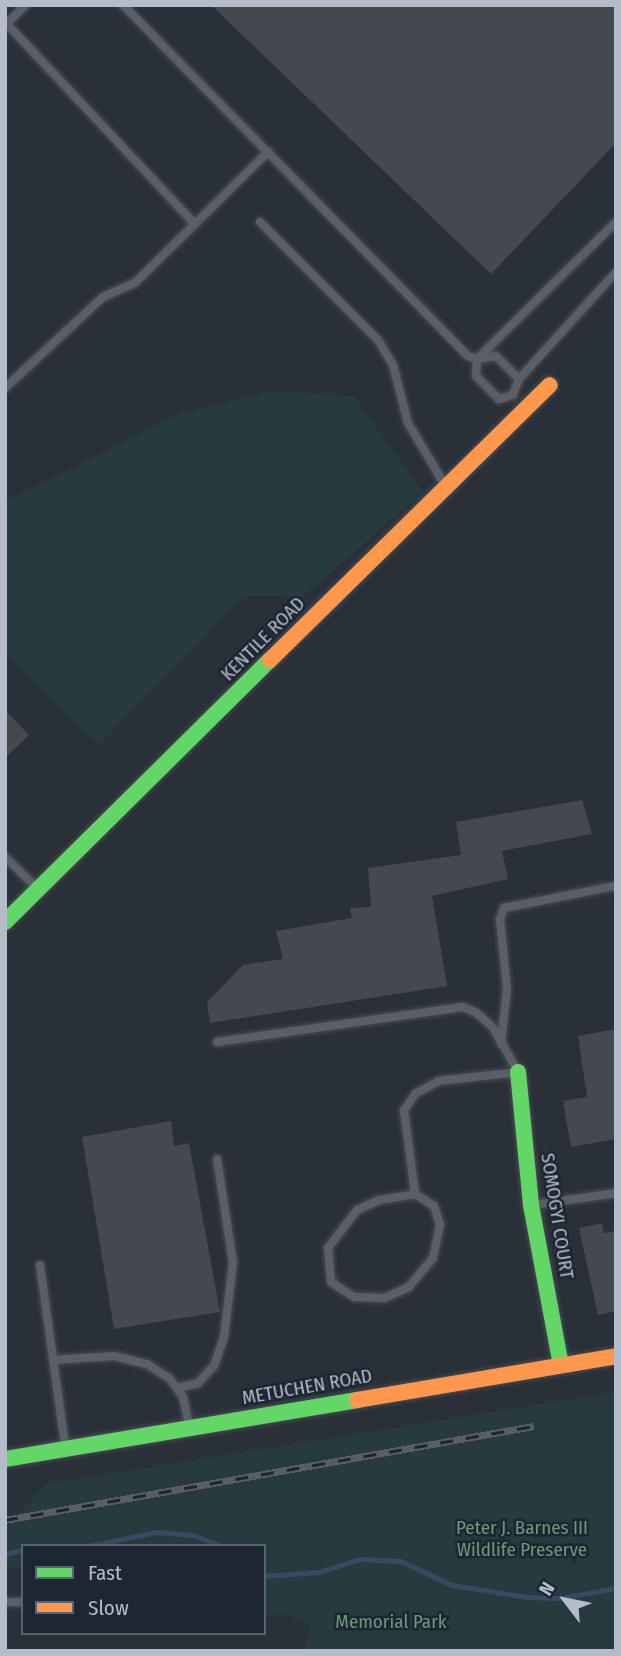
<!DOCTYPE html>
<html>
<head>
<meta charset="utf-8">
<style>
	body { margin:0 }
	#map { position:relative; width:621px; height:1656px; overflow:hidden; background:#2a3038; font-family:"Fira Sans Condensed",sans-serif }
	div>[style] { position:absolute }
	.green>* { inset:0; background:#273a3e }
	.stream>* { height:4.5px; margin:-2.25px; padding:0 2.25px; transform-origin:2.25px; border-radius:2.25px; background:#384963 }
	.building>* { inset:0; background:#444950 }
	.roads { filter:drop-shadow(0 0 2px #484c53) drop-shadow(0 0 2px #484c53) }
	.lane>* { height:8px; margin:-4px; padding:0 4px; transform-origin:4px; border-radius:4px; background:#5a5e66 }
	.fast>* { height:16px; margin:-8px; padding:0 8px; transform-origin:8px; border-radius:8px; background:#63d668 }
	.slow>* { height:16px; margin:-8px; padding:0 8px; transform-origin:8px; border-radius:8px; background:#ff974d }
	.rail>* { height:7px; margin-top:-3.5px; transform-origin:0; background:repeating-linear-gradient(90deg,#1d2633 0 13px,#595d64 0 26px); box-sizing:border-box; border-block:2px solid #595d64 }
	span { translate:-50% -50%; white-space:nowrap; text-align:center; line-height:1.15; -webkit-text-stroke:5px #1d2633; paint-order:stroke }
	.street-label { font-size:19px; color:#b4bcc9 }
	.park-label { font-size:19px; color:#6b9a76 }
	.frame { position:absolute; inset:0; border:7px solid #b4bcc9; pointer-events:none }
	.legend { position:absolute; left:21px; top:1544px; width:245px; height:91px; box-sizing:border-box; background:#1d2633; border:2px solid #59626f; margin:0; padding:9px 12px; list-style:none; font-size:21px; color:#b4bcc9 }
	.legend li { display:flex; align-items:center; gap:14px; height:35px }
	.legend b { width:35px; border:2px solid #59626f }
	.north { position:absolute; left:530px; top:1565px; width:70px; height:70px; -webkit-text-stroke:5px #1d2633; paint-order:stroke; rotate:302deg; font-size:19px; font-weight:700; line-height:28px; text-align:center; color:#b4bcc9 }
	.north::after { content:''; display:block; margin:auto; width:24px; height:32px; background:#b4bcc9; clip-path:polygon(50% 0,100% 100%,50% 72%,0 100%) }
</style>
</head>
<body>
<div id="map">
	<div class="green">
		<div style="clip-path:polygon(269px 391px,354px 396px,423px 492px,303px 597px,244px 596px,99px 745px,5px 652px,5px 502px,176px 415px)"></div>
		<div style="clip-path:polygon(616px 1392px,616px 1651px,305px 1651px,311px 1626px,285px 1613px,264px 1616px,264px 1546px,23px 1546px,23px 1567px,5px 1568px,5px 1529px,46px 1484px)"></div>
	</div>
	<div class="stream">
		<div style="left:89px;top:1546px;width:68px;rotate:-11.8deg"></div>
		<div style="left:156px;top:1532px;width:38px;rotate:5deg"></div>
		<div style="left:194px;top:1535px;width:29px;rotate:22deg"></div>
		<div style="left:5px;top:1554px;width:18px;rotate:-13deg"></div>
		<div style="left:264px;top:1576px;width:55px;rotate:-4.2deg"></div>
		<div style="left:319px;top:1572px;width:43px;rotate:-17.6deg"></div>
		<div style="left:360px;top:1559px;width:41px;rotate:2.8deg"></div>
		<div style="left:401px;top:1561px;width:56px;rotate:25.2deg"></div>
		<div style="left:452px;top:1585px;width:76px;rotate:9.1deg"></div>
		<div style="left:527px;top:1597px;width:34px;rotate:2deg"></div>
		<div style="left:561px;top:1598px;width:56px;rotate:-10.3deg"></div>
	</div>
	<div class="building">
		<div style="clip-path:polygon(211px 5px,616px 5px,616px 143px,491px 274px)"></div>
		<div style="clip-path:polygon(5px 710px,29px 735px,5px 758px)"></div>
		<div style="clip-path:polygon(582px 800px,592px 834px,502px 851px,508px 879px,432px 896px,447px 986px,210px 1023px,207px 1002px,243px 965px,283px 959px,276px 931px,352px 918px,350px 908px,371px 907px,368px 868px,461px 855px,456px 822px)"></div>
		<div style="clip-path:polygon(616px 1029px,616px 1139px,571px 1147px,563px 1101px,587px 1097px,578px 1036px)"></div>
		<div style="clip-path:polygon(171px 1121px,174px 1146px,189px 1143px,220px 1312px,114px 1329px,82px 1137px)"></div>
		<div style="clip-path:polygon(602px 1223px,604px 1233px,616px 1231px,616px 1311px,598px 1315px,579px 1228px)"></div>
	</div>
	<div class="roads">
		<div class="lane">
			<div style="left:123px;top:5px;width:492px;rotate:45.5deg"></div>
			<div style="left:468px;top:356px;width:9px;rotate:18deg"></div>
			<div style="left:477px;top:359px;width:195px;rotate:-44.6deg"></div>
			<div style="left:7px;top:24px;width:274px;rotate:46.8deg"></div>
			<div style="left:5px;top:25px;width:29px;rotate:-44deg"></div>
			<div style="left:260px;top:222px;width:167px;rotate:45deg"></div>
			<div style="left:378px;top:340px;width:29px;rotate:59deg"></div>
			<div style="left:393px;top:365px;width:60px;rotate:75.5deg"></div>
			<div style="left:408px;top:423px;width:72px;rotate:59.2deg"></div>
			<div style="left:496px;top:356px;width:33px;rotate:45deg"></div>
			<div style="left:519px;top:379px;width:17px;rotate:111deg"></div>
			<div style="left:513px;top:395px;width:15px;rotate:164deg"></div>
			<div style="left:499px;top:399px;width:33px;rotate:-135deg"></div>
			<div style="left:476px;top:376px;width:17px;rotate:-87deg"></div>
			<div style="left:477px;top:359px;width:19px;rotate:-9deg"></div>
			<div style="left:519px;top:379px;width:144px;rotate:-47.8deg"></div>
			<div style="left:5px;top:388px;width:134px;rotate:-42.9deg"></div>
			<div style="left:103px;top:297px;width:35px;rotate:-24deg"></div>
			<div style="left:135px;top:283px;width:187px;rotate:-44.6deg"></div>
			<div style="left:5px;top:857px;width:43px;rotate:44.1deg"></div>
			<div style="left:217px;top:1042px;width:248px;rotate:-8.1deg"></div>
			<div style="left:463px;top:1007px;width:15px;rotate:23deg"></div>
			<div style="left:477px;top:1013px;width:23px;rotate:43deg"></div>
			<div style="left:494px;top:1029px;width:49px;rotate:60.8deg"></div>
			<div style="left:518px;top:1072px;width:80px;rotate:173.5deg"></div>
			<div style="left:439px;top:1081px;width:26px;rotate:152deg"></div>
			<div style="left:416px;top:1093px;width:21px;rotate:125deg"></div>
			<div style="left:404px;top:1110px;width:85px;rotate:82.5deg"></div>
			<div style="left:415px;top:1194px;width:22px;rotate:32deg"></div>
			<div style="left:434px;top:1206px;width:20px;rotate:72deg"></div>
			<div style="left:440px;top:1225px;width:34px;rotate:102deg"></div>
			<div style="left:433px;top:1258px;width:38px;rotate:130deg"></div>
			<div style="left:409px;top:1287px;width:27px;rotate:156deg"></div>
			<div style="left:384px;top:1298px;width:30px;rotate:-178deg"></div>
			<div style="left:354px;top:1297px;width:27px;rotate:-147deg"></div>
			<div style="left:331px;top:1282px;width:34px;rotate:-95deg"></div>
			<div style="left:328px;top:1248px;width:48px;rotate:-52.7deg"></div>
			<div style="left:357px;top:1210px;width:24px;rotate:-24deg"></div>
			<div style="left:379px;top:1200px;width:36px;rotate:-9deg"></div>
			<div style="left:501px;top:1044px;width:55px;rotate:-83.8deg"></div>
			<div style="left:507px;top:989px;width:70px;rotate:-95.7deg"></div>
			<div style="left:500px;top:919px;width:12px;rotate:-70deg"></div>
			<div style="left:504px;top:908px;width:112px;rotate:-11.3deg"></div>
			<div style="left:534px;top:1205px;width:83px;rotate:-8.3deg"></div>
			<div style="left:40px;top:1265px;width:183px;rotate:82.1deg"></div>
			<div style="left:53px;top:1360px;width:61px;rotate:-3.8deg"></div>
			<div style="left:114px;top:1356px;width:34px;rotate:14deg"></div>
			<div style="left:147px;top:1364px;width:27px;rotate:33deg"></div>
			<div style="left:170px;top:1379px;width:22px;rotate:54deg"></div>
			<div style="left:183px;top:1397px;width:29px;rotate:78deg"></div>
			<div style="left:177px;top:1388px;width:22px;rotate:-13deg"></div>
			<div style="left:198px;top:1383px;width:23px;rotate:-47deg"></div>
			<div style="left:214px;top:1366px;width:31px;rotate:-71deg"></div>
			<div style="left:224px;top:1337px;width:75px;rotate:-83.1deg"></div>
			<div style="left:233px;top:1263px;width:105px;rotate:-98.7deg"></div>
			<div style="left:5px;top:1602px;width:18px"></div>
		</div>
		<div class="fast">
			<div style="left:5px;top:922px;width:373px;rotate:-44.7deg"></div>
			<div style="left:518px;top:1072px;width:134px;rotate:84.4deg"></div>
			<div style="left:531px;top:1205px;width:163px;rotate:79.4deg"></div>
			<div style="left:5px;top:1459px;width:357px;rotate:-9.5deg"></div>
		</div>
		<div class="slow">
			<div style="left:270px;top:660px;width:392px;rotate:-44.5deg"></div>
			<div style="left:357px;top:1400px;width:263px;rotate:-9.6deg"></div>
		</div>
	</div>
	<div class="rail">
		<div style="left:5px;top:1520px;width:537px;rotate:-10.08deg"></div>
	</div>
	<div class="street-label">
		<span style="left:263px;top:639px;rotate:-45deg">KENTILE ROAD</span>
		<span style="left:557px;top:1216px;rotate:81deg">SOMOGYI COURT</span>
		<span style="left:307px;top:1387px;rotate:-10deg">METUCHEN ROAD</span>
	</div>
	<div class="park-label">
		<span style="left:522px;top:1539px">Peter J. Barnes III<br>Wildlife Preserve</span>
		<span style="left:391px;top:1622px">Memorial Park</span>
	</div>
	<div class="frame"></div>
	<ul class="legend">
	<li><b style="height:9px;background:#63d668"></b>Fast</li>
	<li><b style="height:9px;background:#ff974d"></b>Slow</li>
	</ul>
	<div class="north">N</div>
</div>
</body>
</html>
